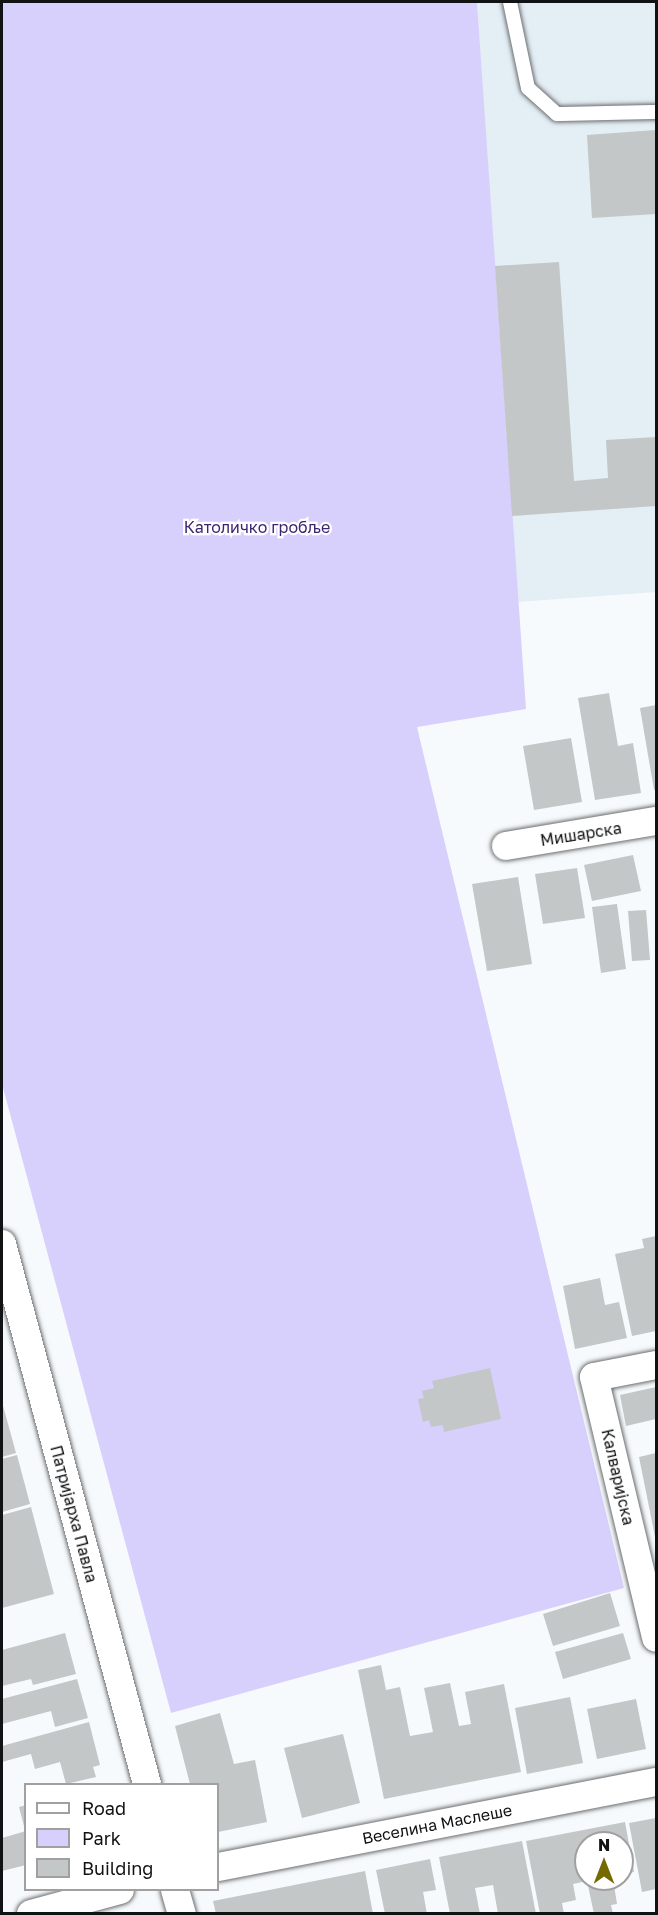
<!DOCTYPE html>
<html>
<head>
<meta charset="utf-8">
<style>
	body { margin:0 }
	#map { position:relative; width:658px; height:1915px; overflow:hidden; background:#f7fafc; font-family:"Golos Text",sans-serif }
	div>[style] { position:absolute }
	.built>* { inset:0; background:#e4eef5 }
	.green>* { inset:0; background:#d8d0fc }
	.building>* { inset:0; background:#c3c7c7 }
	.roads { filter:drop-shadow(0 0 2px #6c6f71) drop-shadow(0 0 2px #6c6f71) }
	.service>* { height:14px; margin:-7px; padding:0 7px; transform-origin:7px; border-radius:7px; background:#fff }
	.minor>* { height:28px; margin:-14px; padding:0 14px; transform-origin:14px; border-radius:14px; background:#fff }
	span { translate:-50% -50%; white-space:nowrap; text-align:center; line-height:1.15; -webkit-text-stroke:4.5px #fff; paint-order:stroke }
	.park-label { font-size:16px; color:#3d2573 }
	.street-label { font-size:16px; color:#111213 }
	.frame { position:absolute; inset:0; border:3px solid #111213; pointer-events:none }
	.legend { position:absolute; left:24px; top:1783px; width:195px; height:108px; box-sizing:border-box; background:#fff; border:2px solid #a0a0a1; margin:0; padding:8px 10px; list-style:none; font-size:18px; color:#111213 }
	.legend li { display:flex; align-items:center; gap:12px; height:30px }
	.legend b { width:30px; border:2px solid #a0a0a1 }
	.north { position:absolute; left:574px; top:1831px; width:60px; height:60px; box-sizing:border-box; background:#fff; border:2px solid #a0a0a1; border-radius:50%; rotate:0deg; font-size:16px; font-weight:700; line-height:24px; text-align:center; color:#111213 }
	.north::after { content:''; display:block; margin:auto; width:21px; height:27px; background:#756a01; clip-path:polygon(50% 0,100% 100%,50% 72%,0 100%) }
</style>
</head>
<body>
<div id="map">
	<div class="built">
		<div style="clip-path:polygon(477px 2px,656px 2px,656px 592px,517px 602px)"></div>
	</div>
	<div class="green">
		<div style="clip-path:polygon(2px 2px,477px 2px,526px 709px,417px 727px,624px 1588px,171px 1713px,2px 1084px)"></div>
	</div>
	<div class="building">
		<div style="clip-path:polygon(656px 130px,656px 214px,592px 218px,587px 135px)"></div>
		<div style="clip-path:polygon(559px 262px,574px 481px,608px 478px,606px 440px,656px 437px,656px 506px,512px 516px,495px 266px)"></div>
		<div style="clip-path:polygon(609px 693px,618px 746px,633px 743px,641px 793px,595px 800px,578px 698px)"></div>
		<div style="clip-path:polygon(656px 705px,656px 790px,654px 790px,640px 708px)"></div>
		<div style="clip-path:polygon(571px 738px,582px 802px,534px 810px,523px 746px)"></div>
		<div style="clip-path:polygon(633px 855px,641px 891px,592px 901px,584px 865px)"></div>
		<div style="clip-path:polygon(577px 868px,585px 918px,543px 924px,535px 874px)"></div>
		<div style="clip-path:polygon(518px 877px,532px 964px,487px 971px,472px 884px)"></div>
		<div style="clip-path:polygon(617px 904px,626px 969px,601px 973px,592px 907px)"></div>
		<div style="clip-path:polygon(646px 910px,650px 960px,632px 961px,628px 911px)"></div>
		<div style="clip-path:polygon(656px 1236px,656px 1331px,632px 1336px,615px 1254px,644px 1248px,642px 1239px)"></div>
		<div style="clip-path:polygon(600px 1278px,605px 1305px,619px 1302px,627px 1338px,575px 1349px,563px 1286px)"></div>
		<div style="clip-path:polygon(490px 1368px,501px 1419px,444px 1432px,443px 1425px,431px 1427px,429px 1420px,423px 1422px,418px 1399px,424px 1398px,422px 1391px,434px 1388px,432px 1381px)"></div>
		<div style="clip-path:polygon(656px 1387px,656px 1419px,626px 1426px,620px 1395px)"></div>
		<div style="clip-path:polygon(2px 1402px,16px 1453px,2px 1457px)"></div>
		<div style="clip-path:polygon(656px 1453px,656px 1537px,655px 1537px,639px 1457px)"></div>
		<div style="clip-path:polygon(17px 1455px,30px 1504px,2px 1512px,2px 1459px)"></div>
		<div style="clip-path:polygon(31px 1507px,54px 1594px,2px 1608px,2px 1515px)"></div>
		<div style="clip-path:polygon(610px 1593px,620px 1626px,553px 1646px,543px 1614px)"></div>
		<div style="clip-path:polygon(65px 1633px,76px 1674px,33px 1685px,31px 1679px,2px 1686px,2px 1650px)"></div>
		<div style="clip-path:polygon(623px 1633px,631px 1659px,563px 1679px,555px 1652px)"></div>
		<div style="clip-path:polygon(381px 1665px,386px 1690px,400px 1687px,410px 1736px,433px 1732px,424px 1688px,450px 1683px,459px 1726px,471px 1724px,465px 1692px,504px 1684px,521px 1772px,384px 1799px,358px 1670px)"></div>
		<div style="clip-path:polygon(77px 1679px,88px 1718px,55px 1727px,51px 1711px,2px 1724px,2px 1699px)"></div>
		<div style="clip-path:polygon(570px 1697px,583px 1763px,527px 1774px,515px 1708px)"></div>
		<div style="clip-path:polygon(636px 1699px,646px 1749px,597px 1759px,587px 1709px)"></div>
		<div style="clip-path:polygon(220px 1713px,234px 1764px,255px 1760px,267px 1822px,218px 1832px,218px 1784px,190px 1784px,175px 1726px)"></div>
		<div style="clip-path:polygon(89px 1722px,100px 1765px,93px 1767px,96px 1777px,66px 1784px,60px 1762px,35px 1769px,31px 1754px,2px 1762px,2px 1746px)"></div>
		<div style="clip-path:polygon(343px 1734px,360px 1803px,302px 1818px,284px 1748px)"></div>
		<div style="clip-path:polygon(26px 1805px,26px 1830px,25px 1830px,19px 1807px)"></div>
		<div style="clip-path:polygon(656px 1818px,656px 1889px,642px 1892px,629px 1823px)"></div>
		<div style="clip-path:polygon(625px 1822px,634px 1872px,622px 1874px,622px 1843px,586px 1843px,586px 1879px,613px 1879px,617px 1904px,611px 1905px,613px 1914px,594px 1914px,587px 1881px,573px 1884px,576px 1900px,562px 1903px,564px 1914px,540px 1914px,526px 1841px)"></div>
		<div style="clip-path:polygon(26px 1831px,26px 1865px,2px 1871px,2px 1838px)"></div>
		<div style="clip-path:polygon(522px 1841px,536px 1914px,498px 1914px,493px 1885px,475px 1888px,480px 1914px,450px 1914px,439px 1857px)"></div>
		<div style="clip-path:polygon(430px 1859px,436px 1890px,423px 1892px,427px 1914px,385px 1914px,376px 1870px)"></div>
		<div style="clip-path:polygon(365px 1871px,373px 1914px,216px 1914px,213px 1901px)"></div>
	</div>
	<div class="roads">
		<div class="service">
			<div style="left:510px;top:2px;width:88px;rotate:78.2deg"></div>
			<div style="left:528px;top:88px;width:39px;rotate:42deg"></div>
			<div style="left:557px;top:114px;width:99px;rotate:-1.2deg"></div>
		</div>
		<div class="minor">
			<div style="left:506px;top:846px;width:152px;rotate:-9.5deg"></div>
			<div style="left:2px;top:1244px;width:559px;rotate:74.97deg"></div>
			<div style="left:656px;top:1365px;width:63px;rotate:169deg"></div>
			<div style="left:594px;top:1377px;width:268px;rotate:76.6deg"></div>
			<div style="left:218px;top:1867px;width:446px;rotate:-11deg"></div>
			<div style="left:175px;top:1890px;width:25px;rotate:74deg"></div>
			<div style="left:31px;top:1914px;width:92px;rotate:-15.1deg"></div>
		</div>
	</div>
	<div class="park-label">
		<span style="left:257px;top:527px">Католичко гробље</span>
	</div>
	<div class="street-label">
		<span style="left:581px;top:834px;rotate:-9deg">Мишарска</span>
		<span style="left:618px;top:1477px;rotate:77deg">Калваријска</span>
		<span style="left:74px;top:1514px;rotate:75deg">Патријарха Павла</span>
		<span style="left:437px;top:1824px;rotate:-11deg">Веселина Маслеше</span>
	</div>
	<div class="frame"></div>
	<ul class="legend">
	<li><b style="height:8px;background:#fff"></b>Road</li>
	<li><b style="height:16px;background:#d8d0fc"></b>Park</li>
	<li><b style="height:16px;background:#c3c7c7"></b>Building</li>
	</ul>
	<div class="north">N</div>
</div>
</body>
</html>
